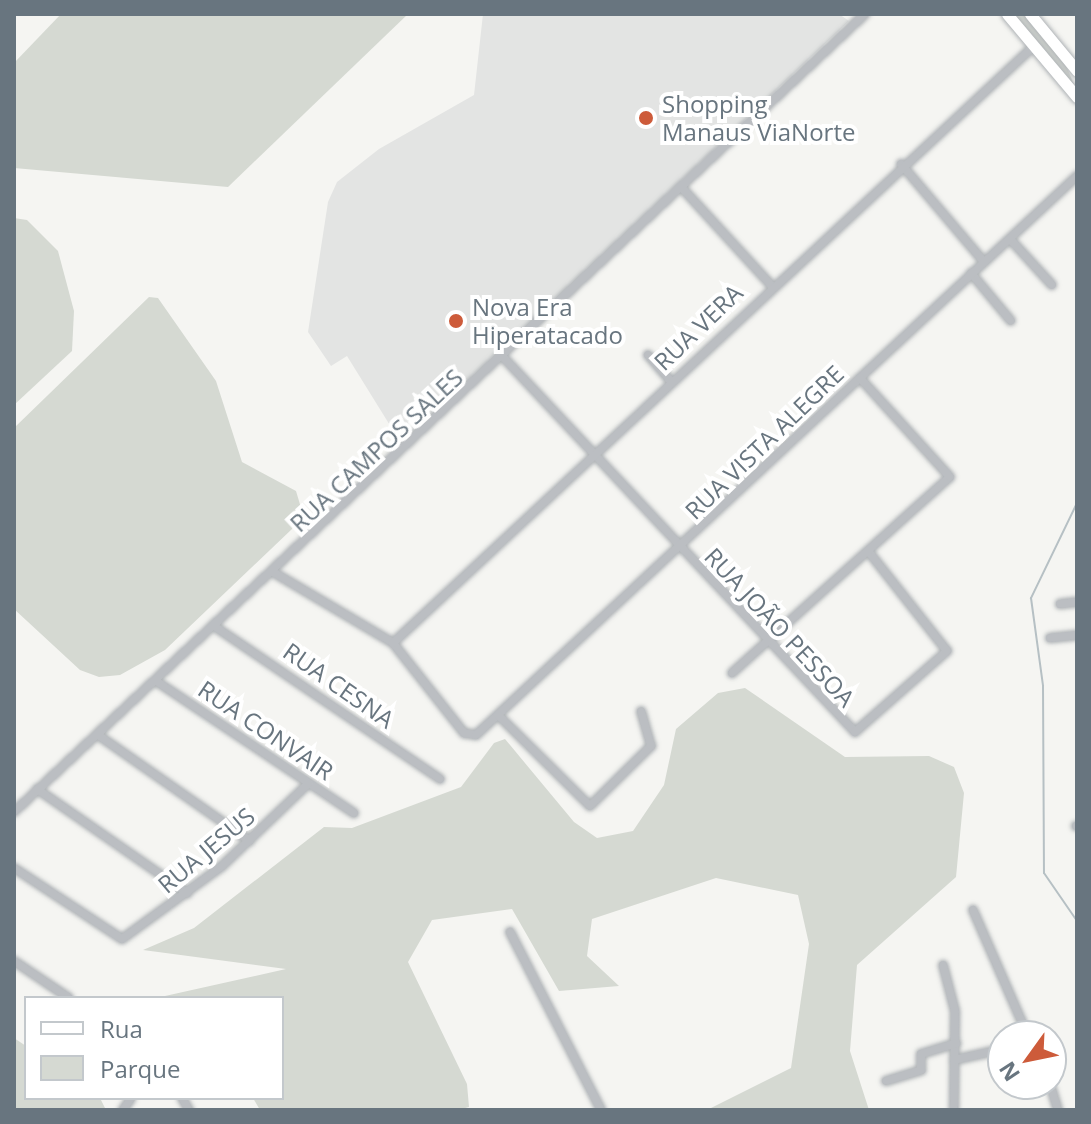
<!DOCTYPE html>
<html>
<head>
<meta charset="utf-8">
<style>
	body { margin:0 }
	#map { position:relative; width:1091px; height:1124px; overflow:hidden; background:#f5f5f2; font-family:"Open Sans",sans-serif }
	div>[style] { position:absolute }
	.built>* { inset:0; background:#e3e4e3 }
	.green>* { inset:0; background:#d5d9d2 }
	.stream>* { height:2px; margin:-1px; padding:0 1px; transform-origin:1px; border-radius:1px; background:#b6c0c4 }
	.roads { filter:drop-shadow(0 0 2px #afb3b6) drop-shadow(0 0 2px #afb3b6) }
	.minor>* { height:8px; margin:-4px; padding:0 4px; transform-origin:4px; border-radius:4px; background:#bbbec2 }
	.major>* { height:11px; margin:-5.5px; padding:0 5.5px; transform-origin:5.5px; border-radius:5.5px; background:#fff }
	.dots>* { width:22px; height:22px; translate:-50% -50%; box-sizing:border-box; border:4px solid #fff; border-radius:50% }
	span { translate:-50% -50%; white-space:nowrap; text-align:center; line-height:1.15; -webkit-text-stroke:8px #fff; paint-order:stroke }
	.poi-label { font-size:24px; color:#68757f }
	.left { translate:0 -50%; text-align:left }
	.street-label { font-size:24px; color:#68757f }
	.frame { position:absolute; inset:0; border:16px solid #68757f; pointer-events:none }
	.legend { position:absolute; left:24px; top:996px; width:260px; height:104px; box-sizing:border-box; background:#fff; border:2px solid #c3c8cc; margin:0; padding:10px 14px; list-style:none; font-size:24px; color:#68757f }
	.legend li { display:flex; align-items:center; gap:16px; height:40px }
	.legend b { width:40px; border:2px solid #c3c8cc }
	.north { position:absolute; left:987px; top:1020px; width:80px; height:80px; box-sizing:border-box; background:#fff; border:2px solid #c3c8cc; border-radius:50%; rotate:237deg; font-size:22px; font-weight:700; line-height:32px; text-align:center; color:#68757f }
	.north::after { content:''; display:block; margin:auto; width:28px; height:36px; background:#cd5b3a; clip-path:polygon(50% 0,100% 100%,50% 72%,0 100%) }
</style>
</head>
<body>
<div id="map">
	<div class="built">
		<div style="clip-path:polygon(483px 14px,839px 14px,849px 21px,392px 455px,391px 427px,347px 356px,331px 366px,308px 332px,328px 202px,337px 182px,379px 149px,474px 95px)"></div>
	</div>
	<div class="green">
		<div style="clip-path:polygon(61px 14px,408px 14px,228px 187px,14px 168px,14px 63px)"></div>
		<div style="clip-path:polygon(1014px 14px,1023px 14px,1065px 63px,1077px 92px)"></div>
		<div style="clip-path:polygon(14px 218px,27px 220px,58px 251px,74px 311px,72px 351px,14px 405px)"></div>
		<div style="clip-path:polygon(149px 297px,158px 298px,216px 381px,242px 462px,296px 491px,302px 511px,292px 529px,165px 650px,120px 675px,99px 677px,80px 670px,14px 609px,14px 428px)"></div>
		<div style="clip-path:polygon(745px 688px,845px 757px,929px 756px,954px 767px,964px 793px,956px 877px,857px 965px,850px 1051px,869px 1110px,707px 1110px,791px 1068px,809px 944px,798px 895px,716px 878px,592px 919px,587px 956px,619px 986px,559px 991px,512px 909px,432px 920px,408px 962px,467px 1084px,469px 1107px,458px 1110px,260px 1110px,253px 1098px,282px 1098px,282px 998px,156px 998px,286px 969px,143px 950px,194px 928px,324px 827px,352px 828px,461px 787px,494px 743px,505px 739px,574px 822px,597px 838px,633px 831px,664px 785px,676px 729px,718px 693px)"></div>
		<div style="clip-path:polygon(14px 1038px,26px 1046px,26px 1098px,100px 1098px,106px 1110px,14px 1110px)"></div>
	</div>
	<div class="stream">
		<div style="left:1077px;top:503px;width:106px;rotate:115.8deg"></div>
		<div style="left:1031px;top:598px;width:89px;rotate:82.2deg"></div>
		<div style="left:1043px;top:686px;width:187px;rotate:89.7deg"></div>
		<div style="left:1044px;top:873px;width:58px;rotate:55.5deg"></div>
	</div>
	<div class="roads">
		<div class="minor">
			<div style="left:901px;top:164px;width:128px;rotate:49.7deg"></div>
			<div style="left:682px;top:188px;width:132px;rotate:47.5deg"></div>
			<div style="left:1010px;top:239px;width:62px;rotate:47.6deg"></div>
			<div style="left:971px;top:273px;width:62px;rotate:50.2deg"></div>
			<div style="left:648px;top:355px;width:35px;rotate:49deg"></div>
			<div style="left:504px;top:358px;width:513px;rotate:46.82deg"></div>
			<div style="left:855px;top:732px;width:123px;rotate:-41.4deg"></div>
			<div style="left:947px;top:651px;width:127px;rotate:-128.3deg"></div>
			<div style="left:273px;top:572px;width:139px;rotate:30.6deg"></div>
			<div style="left:393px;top:643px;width:115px;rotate:51.7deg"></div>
			<div style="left:464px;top:733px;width:12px;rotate:9deg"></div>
			<div style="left:476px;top:735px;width:821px;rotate:-42.93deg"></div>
			<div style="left:1060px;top:604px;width:17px;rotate:-7deg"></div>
			<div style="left:214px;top:626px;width:273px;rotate:34.1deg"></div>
			<div style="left:1050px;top:638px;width:27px;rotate:-6deg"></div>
			<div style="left:393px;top:643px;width:877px;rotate:-42.97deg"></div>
			<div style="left:732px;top:673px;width:293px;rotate:-42deg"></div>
			<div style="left:950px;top:477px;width:134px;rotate:-132.3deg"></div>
			<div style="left:156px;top:681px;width:238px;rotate:33.7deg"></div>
			<div style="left:498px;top:715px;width:129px;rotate:44.7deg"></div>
			<div style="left:590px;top:806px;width:86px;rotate:-44.5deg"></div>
			<div style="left:651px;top:746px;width:36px;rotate:-106deg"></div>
			<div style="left:98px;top:735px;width:185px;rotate:34.9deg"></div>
			<div style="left:37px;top:789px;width:183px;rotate:34.7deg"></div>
			<div style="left:14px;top:812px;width:1167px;rotate:-43.16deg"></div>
			<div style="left:1076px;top:826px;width:1px"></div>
			<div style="left:14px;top:868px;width:129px;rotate:33.3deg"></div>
			<div style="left:122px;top:939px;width:124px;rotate:-36.1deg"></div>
			<div style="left:222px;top:866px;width:120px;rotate:-43.7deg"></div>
			<div style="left:973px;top:910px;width:137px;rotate:66.4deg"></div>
			<div style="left:510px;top:932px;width:200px;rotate:62.9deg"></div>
			<div style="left:14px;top:961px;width:66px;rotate:33.9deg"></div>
			<div style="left:943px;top:965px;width:48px;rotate:75.4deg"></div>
			<div style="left:955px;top:1011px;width:99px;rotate:90.6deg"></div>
			<div style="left:954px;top:1060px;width:50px;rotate:-12.7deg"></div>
			<div style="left:886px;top:1081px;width:37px;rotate:-17deg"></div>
			<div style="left:921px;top:1070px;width:16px;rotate:-90deg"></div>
			<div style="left:921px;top:1054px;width:37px;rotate:-17deg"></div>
			<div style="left:1050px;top:1084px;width:27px;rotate:73deg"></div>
			<div style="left:182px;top:1098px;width:14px;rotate:60deg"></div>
			<div style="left:123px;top:1110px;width:14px;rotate:-56deg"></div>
		</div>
		<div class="major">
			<div style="left:1007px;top:14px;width:109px;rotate:49.9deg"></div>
			<div style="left:1030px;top:14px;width:74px;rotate:50.5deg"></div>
		</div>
	</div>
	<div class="dots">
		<div style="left:646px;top:118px;background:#cd5b3a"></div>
		<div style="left:456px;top:321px;background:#cd5b3a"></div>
	</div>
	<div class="poi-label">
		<span class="left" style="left:662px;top:118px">Shopping<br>Manaus ViaNorte</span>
		<span class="left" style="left:472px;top:321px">Nova Era<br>Hiperatacado</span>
	</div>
	<div class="street-label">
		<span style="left:698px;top:327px;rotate:-44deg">RUA VERA</span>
		<span style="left:764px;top:442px;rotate:-44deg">RUA VISTA ALEGRE</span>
		<span style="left:376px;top:450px;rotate:-43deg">RUA CAMPOS SALES</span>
		<span style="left:780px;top:627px;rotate:47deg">RUA JOÃO PESSOA</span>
		<span style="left:339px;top:685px;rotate:35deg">RUA CESNA</span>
		<span style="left:266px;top:730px;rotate:34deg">RUA CONVAIR</span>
		<span style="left:206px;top:850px;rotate:-40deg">RUA JESUS</span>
	</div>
	<div class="frame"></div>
	<ul class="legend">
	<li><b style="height:10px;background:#fff"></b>Rua</li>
	<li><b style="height:22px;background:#d5d9d2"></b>Parque</li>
	</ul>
	<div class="north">N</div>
</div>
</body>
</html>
